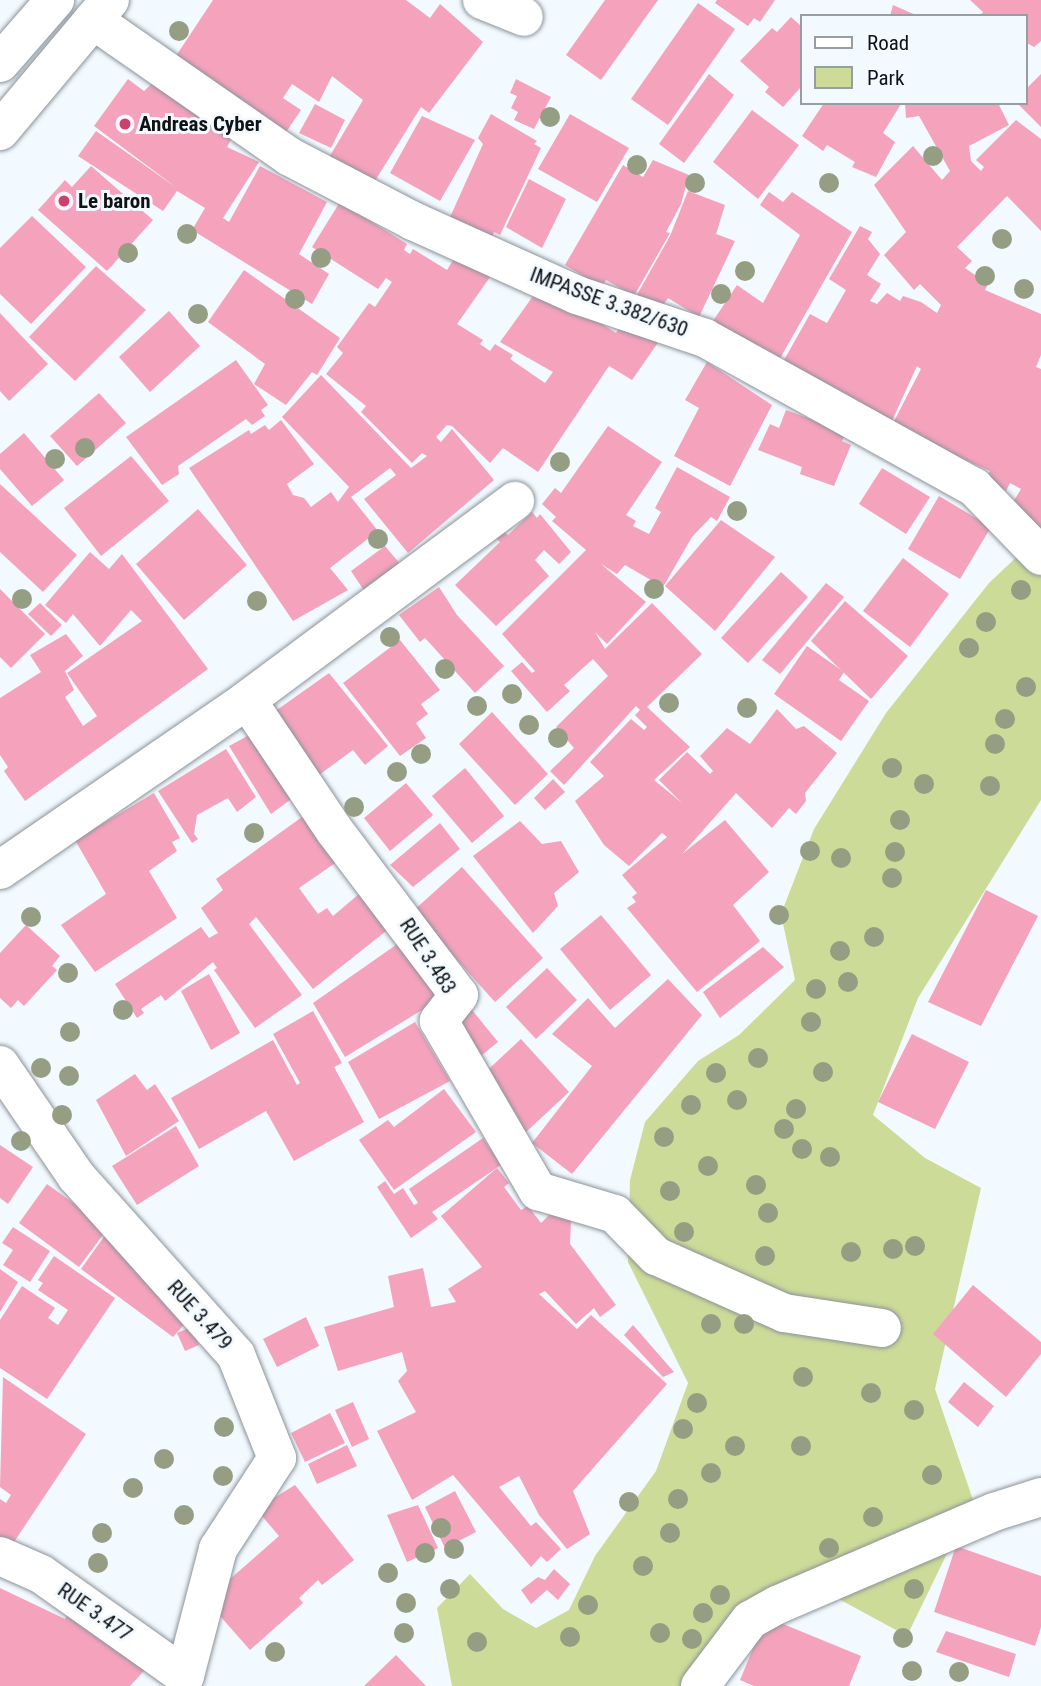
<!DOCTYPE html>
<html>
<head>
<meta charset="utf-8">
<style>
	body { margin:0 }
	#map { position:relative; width:1041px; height:1686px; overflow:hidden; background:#f2f9ff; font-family:"Roboto Condensed",sans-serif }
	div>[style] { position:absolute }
	.green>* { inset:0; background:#ccdb98 }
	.building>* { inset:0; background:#f5a2bd }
	.roads { filter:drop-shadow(0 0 2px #8b9399) drop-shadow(0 0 2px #8b9399) }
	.minor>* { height:38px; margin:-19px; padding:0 19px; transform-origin:19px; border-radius:19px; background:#fff }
	.major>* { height:38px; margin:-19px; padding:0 19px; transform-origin:19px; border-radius:19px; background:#fff }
	.trees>* { width:20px; height:20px; margin:-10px; border-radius:50%; background:#959e82 }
	.dots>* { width:19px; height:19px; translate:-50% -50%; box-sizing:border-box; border:4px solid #f2f9ff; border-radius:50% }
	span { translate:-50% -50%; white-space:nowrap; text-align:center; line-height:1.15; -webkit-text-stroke:6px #f2f9ff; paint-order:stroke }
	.poi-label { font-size:21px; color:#101316; font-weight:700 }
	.left { translate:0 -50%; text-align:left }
	.street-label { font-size:21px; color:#101316 }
	.legend { position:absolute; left:800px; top:14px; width:228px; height:91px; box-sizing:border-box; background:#f2f9ff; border:2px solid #989da2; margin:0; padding:9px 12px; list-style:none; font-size:21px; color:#101316 }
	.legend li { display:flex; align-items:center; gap:14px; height:35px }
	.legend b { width:35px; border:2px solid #989da2 }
</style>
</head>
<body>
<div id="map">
	<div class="green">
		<div style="clip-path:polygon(1020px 554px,1041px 565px,1041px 800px,918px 998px,873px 1115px,925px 1158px,981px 1188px,935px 1389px,973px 1500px,907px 1636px,815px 1586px,756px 1621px,717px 1686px,452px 1686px,437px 1608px,470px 1574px,503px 1609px,536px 1628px,569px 1610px,595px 1556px,656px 1471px,688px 1383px,628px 1262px,630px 1180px,645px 1122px,698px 1061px,739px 1035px,795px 980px,781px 914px,814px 829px,886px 713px,989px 583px)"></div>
	</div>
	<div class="building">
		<div style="clip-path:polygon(213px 0,406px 0,430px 18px,440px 4px,483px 42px,429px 113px,421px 107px,368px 192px,324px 166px,363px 100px,332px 76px,319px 102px,292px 84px,283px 98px,301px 110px,280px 141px,172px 62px)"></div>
		<div style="clip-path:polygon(605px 0,658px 0,601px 80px,566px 55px)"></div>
		<div style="clip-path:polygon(717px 0,775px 0,760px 22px,754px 18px,748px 26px,715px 3px)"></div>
		<div style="clip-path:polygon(970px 0,1041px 0,1041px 41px,1034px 47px,1025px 42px,1025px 16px,980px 16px,983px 12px)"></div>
		<div style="clip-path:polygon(698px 3px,735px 29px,668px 125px,631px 99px)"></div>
		<div style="clip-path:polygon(893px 5px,918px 16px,890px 16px)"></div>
		<div style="clip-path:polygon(791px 17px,801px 26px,801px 87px,783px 107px,765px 92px,769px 87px,740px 61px,772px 28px,777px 32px)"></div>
		<div style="clip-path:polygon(709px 74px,734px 95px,684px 163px,659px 144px)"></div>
		<div style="clip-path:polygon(1041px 74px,1041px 127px,1017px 103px,1025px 103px,1025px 90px)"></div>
		<div style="clip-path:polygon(160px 76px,234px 134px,227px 147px,259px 162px,223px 218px,229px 222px,260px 166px,327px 202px,299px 254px,329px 274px,312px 304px,192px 230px,205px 208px,177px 191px,163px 211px,78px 156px,96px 131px,177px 188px,94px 126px,128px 79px,144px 91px)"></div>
		<div style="clip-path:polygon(516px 79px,551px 97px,534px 129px,514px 120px,518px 112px,511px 108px,517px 96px,510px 93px)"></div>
		<div style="clip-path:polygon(824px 103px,901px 104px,883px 133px,895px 142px,876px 177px,852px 167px,855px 162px,827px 145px,823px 151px,802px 136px)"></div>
		<div style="clip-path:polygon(905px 103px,998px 103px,1009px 125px,969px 146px,971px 161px,981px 171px,984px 167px,976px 160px,1016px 120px,1041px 139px,1041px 231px,1007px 196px,957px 247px,972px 261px,965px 268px,988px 284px,985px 290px,1041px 314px,1041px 355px,1036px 367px,1041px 369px,1041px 538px,1010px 507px,1021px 489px,1010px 483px,1006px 491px,986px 478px,990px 471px,891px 427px,921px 369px,917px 366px,891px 423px,779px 369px,810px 314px,827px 323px,846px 290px,829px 279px,860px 226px,872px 232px,868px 239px,880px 254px,867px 275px,881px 284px,870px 301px,877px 304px,887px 293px,900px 301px,903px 296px,921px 302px,937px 313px,941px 305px,920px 284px,914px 290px,884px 255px,906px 232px,874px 185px,913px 146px,942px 180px,950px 171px,919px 116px,906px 118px)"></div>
		<div style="clip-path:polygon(315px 104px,345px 120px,331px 148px,299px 133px)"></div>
		<div style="clip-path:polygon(752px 110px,799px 145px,758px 199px,713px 162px)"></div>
		<div style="clip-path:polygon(491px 114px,537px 141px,534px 144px,541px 148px,500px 235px,494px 232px,488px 245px,446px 226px,483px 144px,478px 138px)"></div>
		<div style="clip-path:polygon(570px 114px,629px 148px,597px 202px,538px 169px)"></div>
		<div style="clip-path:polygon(422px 116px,475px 140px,440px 201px,390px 173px)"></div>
		<div style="clip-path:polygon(653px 160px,689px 175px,681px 204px,666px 232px,670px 233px,634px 296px,606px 280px,602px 287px,565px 265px,623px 165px,643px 177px)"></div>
		<div style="clip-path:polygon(91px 166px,153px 220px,107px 271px,38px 210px,65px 180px,72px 187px)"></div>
		<div style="clip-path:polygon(529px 179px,566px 199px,542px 248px,506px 227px)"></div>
		<div style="clip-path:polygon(688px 191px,725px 205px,716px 234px,735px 241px,699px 317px,668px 298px,657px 314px,634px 300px,670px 236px)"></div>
		<div style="clip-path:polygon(769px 192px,783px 202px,792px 192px,852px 232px,774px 369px,709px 327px,737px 285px,763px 303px,800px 235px,760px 205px)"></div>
		<div style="clip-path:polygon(340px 202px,407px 244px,404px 250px,410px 254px,413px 249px,447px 270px,460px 249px,495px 270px,457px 324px,483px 340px,480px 344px,490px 351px,495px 344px,513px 355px,510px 359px,545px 383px,553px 372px,500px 342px,541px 285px,616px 333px,628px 315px,664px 334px,632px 380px,609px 366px,538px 472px,503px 448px,490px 463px,452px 426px,447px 425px,436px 437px,441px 442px,452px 429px,494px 480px,408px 553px,364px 499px,396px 475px,390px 468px,351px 497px,378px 531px,330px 568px,348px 590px,293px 621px,189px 468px,249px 430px,251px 434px,265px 425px,269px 430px,281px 420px,314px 464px,287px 484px,293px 495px,304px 498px,311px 507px,331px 492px,338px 502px,349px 487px,282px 417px,321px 375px,411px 468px,427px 456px,422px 453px,412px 463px,361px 412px,366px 406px,326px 374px,343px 353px,337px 347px,369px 303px,375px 307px,392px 282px,386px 278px,378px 289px,312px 247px)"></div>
		<div style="clip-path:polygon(32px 216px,86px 267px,31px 324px,0 294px,0 248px)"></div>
		<div style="clip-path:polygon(96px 266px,146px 310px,75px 381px,29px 337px)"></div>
		<div style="clip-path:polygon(244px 270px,340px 338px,317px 375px,312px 372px,286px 405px,254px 384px,265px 364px,208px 322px)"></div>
		<div style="clip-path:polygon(169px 311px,200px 346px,150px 392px,119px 357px)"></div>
		<div style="clip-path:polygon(0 313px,48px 364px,9px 401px,0 391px)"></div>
		<div style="clip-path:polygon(236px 360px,268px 405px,261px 410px,265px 416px,252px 425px,246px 419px,178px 466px,179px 474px,162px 485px,126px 437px)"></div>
		<div style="clip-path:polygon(707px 362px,772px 405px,730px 486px,674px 456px,699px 408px,685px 400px)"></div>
		<div style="clip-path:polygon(99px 393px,126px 423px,77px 466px,50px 436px)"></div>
		<div style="clip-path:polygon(786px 410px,846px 432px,842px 441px,851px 445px,834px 486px,800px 474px,802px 467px,758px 450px,770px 424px,779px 428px)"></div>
		<div style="clip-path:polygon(608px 426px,662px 462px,626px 515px,636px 521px,633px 526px,649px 534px,661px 512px,655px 508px,677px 467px,730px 497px,717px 521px,711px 517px,692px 537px,663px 587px,625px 565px,617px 574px,601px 564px,646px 602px,607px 644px,595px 632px,605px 649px,652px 603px,702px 654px,647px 707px,690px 747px,654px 780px,682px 803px,659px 780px,687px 752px,710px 774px,713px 771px,700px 756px,727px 728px,750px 744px,777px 709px,796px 729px,804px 726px,837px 753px,805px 793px,806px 801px,796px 814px,789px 808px,772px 828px,736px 793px,682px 854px,725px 820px,769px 872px,733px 905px,760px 941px,697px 992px,627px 908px,636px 902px,632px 897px,637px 893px,622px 875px,667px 837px,662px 833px,629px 866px,604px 845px,575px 801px,604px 776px,590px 762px,631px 719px,644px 730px,647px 727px,635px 715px,640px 710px,636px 706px,564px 785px,550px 771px,574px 748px,556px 727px,608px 676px,593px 659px,564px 685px,570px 691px,547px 712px,511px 671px,522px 662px,532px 673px,535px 671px,502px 634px,586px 550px,552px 521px,556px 517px,542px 504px,555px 488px,561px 493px)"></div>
		<div style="clip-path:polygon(24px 433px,64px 480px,32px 506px,0 469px,0 454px)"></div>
		<div style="clip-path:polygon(131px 456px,169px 501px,101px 556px,64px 508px)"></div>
		<div style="clip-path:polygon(882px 468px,930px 497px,906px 534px,859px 504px)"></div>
		<div style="clip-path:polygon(0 484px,77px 555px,43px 592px,0 552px)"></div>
		<div style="clip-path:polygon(939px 496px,991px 527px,960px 579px,908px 549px)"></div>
		<div style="clip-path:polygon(198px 509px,247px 565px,184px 620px,136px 564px)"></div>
		<div style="clip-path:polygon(532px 512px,537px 518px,540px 514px,571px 552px,559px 564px,544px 550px,535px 560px,549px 576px,496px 626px,455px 585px,500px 542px,494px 537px,502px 529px,508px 535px)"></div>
		<div style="clip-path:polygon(721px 520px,775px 557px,715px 631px,665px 586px)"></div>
		<div style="clip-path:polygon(385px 546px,401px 565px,365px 592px,351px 571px)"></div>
		<div style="clip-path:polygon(90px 552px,109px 569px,122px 554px,208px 669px,25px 801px,4px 771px,8px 767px,0 755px,0 698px,41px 672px,30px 655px,66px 634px,83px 656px,65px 671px,74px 690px,65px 697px,83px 726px,97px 716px,67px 673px,142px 621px,131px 610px,100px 646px,73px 614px,66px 623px,45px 605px)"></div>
		<div style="clip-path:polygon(903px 558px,949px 594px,910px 647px,863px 611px)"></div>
		<div style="clip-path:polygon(781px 572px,808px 597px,748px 663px,721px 638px)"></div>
		<div style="clip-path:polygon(826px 583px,844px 597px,780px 674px,762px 660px)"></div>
		<div style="clip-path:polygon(439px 587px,457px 615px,504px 666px,475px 693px,425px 638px,420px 642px,399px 615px)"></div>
		<div style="clip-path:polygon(0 589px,45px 634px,11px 668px,0 657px)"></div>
		<div style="clip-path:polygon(845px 601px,908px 656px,871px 699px,811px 641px)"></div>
		<div style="clip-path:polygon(40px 603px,62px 625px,51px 636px,28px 614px)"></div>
		<div style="clip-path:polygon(400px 640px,440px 690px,421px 704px,428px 714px,416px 723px,426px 738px,400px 756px,343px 683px)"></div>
		<div style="clip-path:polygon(807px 646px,844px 672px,839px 680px,869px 701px,841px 741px,774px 694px)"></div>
		<div style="clip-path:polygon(329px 673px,388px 746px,365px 765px,353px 750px,319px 775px,274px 712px)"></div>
		<div style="clip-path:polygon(492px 712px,548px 774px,515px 805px,459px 744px)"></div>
		<div style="clip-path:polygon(255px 732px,294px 797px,271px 814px,229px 746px)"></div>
		<div style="clip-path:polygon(226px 749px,256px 797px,237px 812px,228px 798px,197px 815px,194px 834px,198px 839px,192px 843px,158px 791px)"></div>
		<div style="clip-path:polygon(465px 768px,504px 816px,472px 843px,432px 796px)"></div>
		<div style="clip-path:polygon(553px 779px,565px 792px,545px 810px,534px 798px)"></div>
		<div style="clip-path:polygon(406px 783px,433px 815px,390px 851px,364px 818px)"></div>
		<div style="clip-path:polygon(154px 793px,180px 838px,172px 842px,177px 851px,149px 871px,177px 918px,95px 972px,61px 925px,106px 894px,75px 840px)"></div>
		<div style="clip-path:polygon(309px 812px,344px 857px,299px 888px,318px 914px,327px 908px,333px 916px,372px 883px,400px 920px,313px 989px,256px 917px,249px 924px,302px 995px,255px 1028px,214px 970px,217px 968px,213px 962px,165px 1001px,161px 995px,141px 1009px,144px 1013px,137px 1018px,115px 984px,201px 927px,209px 938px,218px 933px,201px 908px,223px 890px,216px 879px)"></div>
		<div style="clip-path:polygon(520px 821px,542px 844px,561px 841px,579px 872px,554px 893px,558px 906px,533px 933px,473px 856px)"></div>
		<div style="clip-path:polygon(440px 823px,460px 849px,413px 887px,390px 865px)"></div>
		<div style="clip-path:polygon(462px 867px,543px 958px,495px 1002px,413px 911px)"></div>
		<div style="clip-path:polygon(986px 890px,1038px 916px,981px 1026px,928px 1002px)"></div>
		<div style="clip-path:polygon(601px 915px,651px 975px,610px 1010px,560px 949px)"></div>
		<div style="clip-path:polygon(26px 925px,60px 956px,52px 966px,57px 970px,24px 1006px,18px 1000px,11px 1008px,0 998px,0 953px)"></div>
		<div style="clip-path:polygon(403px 940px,440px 999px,345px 1057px,313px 1003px)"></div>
		<div style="clip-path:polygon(763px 947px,784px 967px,720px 1018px,703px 992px)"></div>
		<div style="clip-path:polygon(547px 968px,577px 1000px,536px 1039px,506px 1007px)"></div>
		<div style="clip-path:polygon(209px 974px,240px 1033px,211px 1050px,181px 991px)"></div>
		<div style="clip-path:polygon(668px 979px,702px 1015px,572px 1174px,532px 1143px,592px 1066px,552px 1034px,588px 998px,615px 1028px)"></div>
		<div style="clip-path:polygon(468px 1005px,498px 1042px,460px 1073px,431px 1035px)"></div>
		<div style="clip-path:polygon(313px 1011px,342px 1063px,334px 1067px,364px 1122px,294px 1161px,266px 1111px,199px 1149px,171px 1098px,273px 1040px,297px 1085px,300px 1083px,273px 1034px)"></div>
		<div style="clip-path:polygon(415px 1022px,450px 1081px,379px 1119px,348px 1062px)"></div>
		<div style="clip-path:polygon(912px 1034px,969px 1062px,935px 1129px,878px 1102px)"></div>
		<div style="clip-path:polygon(521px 1039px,569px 1092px,526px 1132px,478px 1079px)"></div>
		<div style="clip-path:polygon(135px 1074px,147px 1090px,155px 1084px,179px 1121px,126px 1156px,96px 1100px)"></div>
		<div style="clip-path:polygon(444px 1089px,476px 1132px,394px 1190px,359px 1140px,388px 1120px,394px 1127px)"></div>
		<div style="clip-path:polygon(176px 1126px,199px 1166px,137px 1205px,112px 1166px)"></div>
		<div style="clip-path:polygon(483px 1138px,501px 1165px,432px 1212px,438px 1219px,411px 1238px,377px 1187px,385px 1181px,394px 1194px,403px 1188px,414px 1205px,418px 1203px,409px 1189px)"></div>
		<div style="clip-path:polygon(0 1145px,33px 1167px,8px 1204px,0 1198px)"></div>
		<div style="clip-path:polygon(497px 1168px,509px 1183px,504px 1187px,521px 1210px,528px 1206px,541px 1223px,556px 1208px,571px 1221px,570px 1244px,616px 1305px,600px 1317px,594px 1308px,576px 1324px,545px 1291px,539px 1294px,577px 1329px,591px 1315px,667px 1384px,573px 1491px,590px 1534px,567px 1549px,539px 1515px,519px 1476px,499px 1487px,531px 1526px,536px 1522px,561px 1549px,547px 1562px,541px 1556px,531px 1567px,453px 1475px,412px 1500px,377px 1431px,416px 1412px,398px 1381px,407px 1371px,402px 1352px,338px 1371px,324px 1327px,394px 1307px,388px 1276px,423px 1268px,431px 1307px,456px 1302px,448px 1289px,482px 1267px,441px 1216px)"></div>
		<div style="clip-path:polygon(47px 1184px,108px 1228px,79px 1267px,19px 1223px)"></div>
		<div style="clip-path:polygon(13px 1227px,50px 1251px,30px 1282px,3px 1265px,13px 1250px,2px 1243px)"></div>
		<div style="clip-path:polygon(108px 1231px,189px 1319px,173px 1337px,81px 1269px)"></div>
		<div style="clip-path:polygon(54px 1256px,115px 1298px,47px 1399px,0 1368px,0 1320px,22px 1286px,55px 1308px,48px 1318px,58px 1325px,68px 1310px,38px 1290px,43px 1283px,38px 1280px)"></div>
		<div style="clip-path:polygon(0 1269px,18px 1282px,0 1312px)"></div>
		<div style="clip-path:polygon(973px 1285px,1041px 1342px,1041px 1354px,1006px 1397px,933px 1334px)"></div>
		<div style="clip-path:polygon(306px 1317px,319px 1346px,277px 1367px,263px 1339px)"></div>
		<div style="clip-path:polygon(633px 1325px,674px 1372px,663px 1377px,624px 1335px)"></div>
		<div style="clip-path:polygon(191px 1327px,199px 1345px,185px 1351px,177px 1333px)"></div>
		<div style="clip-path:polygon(3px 1377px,86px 1434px,6px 1554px,0 1550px,0 1499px,6px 1503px,11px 1495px,0 1487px)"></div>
		<div style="clip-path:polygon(964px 1382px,994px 1406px,978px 1427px,948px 1402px)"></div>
		<div style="clip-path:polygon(353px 1402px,369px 1439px,352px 1447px,335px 1410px)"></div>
		<div style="clip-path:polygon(330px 1413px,345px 1443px,305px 1462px,291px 1433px)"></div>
		<div style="clip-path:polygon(347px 1445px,357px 1466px,317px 1484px,308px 1464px)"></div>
		<div style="clip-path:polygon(295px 1485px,354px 1560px,322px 1585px,318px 1580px,299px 1598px,303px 1603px,250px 1650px,206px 1600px,279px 1536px,256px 1509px)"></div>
		<div style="clip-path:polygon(455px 1491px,476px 1532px,445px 1548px,425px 1507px)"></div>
		<div style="clip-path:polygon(418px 1505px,438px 1548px,407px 1562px,387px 1515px)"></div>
		<div style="clip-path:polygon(956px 1546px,1041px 1576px,1041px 1627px,1035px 1646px,934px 1612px)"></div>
		<div style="clip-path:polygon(554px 1569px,570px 1584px,558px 1600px,547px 1590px,531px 1604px,521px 1590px,538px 1577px,545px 1580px)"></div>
		<div style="clip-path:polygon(0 1588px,65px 1619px,69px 1610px,153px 1661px,130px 1686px,0 1686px)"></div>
		<div style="clip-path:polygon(766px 1617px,861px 1656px,849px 1686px,754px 1686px,740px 1680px)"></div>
		<div style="clip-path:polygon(946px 1631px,1016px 1654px,1009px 1677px,936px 1652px)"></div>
		<div style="clip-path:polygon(396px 1655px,426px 1686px,364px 1686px)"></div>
	</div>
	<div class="roads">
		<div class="minor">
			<div style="left:482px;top:0;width:45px;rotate:22deg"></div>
			<div style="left:93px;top:20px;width:240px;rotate:34.8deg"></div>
			<div style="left:290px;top:157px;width:139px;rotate:27.5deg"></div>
			<div style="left:413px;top:221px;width:180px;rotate:24.3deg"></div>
			<div style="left:577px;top:295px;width:135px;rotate:18.6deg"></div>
			<div style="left:705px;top:338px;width:308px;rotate:29deg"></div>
			<div style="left:974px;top:487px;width:96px;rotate:45.8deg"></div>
			<div style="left:247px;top:700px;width:334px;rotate:-36.6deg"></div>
			<div style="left:0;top:870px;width:300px;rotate:-34.5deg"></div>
			<div style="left:247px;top:700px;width:156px;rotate:56.2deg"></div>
			<div style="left:334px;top:830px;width:207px;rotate:52.9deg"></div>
			<div style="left:459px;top:995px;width:33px;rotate:128deg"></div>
			<div style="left:439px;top:1021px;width:197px;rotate:59.8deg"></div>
			<div style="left:538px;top:1191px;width:80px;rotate:16.6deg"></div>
			<div style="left:615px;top:1214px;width:59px;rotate:45.7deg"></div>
			<div style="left:656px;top:1256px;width:140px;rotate:24deg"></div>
			<div style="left:784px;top:1313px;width:99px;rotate:8.7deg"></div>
			<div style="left:0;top:1065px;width:135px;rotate:55.6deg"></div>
			<div style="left:76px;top:1176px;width:240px;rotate:48.2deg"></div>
			<div style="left:236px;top:1355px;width:111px;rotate:68.3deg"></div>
			<div style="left:277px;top:1458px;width:108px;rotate:123deg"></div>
			<div style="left:218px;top:1549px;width:131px;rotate:104.6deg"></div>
			<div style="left:185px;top:1676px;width:176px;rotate:-144.7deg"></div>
			<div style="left:41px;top:1574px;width:45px;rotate:-156.3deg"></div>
			<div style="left:700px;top:1686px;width:83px;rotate:-52.9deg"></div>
			<div style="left:750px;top:1620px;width:31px;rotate:-29deg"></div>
			<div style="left:777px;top:1605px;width:236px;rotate:-23.2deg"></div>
			<div style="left:994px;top:1512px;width:49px;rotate:-17.7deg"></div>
		</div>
		<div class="major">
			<div style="left:0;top:63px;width:84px;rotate:-48.9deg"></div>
			<div style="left:0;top:131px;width:171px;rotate:-50deg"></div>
		</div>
	</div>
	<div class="trees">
		<div style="left:179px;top:31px"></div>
		<div style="left:550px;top:117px"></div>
		<div style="left:933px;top:156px"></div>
		<div style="left:637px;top:165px"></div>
		<div style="left:695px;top:183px"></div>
		<div style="left:829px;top:183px"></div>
		<div style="left:187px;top:234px"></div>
		<div style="left:1002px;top:239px"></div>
		<div style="left:128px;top:253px"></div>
		<div style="left:321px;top:258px"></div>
		<div style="left:745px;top:271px"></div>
		<div style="left:985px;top:276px"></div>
		<div style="left:1024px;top:289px"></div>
		<div style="left:721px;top:294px"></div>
		<div style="left:295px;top:299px"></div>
		<div style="left:198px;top:314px"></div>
		<div style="left:85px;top:448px"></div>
		<div style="left:55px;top:459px"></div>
		<div style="left:560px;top:462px"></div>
		<div style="left:737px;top:511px"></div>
		<div style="left:378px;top:539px"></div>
		<div style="left:654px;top:589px"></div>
		<div style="left:1021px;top:590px"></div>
		<div style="left:22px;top:599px"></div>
		<div style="left:257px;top:601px"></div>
		<div style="left:986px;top:622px"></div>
		<div style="left:390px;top:637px"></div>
		<div style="left:969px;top:648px"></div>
		<div style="left:445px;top:669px"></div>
		<div style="left:1026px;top:687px"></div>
		<div style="left:512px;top:694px"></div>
		<div style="left:669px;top:703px"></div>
		<div style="left:477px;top:706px"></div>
		<div style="left:747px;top:708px"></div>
		<div style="left:1005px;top:719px"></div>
		<div style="left:529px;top:725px"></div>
		<div style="left:558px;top:738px"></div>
		<div style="left:995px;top:744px"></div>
		<div style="left:421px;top:754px"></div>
		<div style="left:892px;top:768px"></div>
		<div style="left:397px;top:772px"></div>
		<div style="left:924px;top:784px"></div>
		<div style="left:990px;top:786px"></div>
		<div style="left:354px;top:807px"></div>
		<div style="left:900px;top:820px"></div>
		<div style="left:254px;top:833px"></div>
		<div style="left:810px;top:851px"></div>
		<div style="left:895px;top:852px"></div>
		<div style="left:841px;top:858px"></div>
		<div style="left:892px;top:878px"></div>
		<div style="left:779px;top:915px"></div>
		<div style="left:31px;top:917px"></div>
		<div style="left:874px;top:937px"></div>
		<div style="left:840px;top:951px"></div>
		<div style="left:68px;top:973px"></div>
		<div style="left:848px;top:982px"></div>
		<div style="left:816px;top:989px"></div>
		<div style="left:123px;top:1010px"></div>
		<div style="left:811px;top:1022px"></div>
		<div style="left:70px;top:1032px"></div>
		<div style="left:758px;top:1058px"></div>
		<div style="left:41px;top:1068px"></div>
		<div style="left:823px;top:1072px"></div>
		<div style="left:716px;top:1073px"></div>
		<div style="left:69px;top:1076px"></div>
		<div style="left:737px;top:1100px"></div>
		<div style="left:691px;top:1105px"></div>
		<div style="left:796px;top:1109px"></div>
		<div style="left:62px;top:1115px"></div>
		<div style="left:784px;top:1129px"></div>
		<div style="left:664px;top:1137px"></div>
		<div style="left:21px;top:1141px"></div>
		<div style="left:802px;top:1149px"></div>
		<div style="left:830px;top:1157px"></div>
		<div style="left:708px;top:1166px"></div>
		<div style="left:756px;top:1185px"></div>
		<div style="left:670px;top:1191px"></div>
		<div style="left:768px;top:1213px"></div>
		<div style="left:684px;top:1232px"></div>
		<div style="left:915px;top:1246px"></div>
		<div style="left:893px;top:1249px"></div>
		<div style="left:851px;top:1252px"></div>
		<div style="left:765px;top:1256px"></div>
		<div style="left:711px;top:1324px"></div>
		<div style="left:744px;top:1324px"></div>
		<div style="left:803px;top:1377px"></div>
		<div style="left:871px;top:1393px"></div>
		<div style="left:697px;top:1403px"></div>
		<div style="left:914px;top:1410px"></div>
		<div style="left:224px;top:1427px"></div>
		<div style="left:683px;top:1429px"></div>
		<div style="left:735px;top:1446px"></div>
		<div style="left:801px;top:1446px"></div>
		<div style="left:164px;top:1459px"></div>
		<div style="left:711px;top:1473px"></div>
		<div style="left:932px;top:1475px"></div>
		<div style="left:223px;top:1476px"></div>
		<div style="left:133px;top:1488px"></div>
		<div style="left:678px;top:1499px"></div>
		<div style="left:629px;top:1502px"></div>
		<div style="left:184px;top:1515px"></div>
		<div style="left:873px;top:1517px"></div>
		<div style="left:441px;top:1528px"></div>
		<div style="left:102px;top:1533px"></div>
		<div style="left:670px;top:1533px"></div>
		<div style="left:829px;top:1548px"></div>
		<div style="left:454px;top:1549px"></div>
		<div style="left:425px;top:1553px"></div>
		<div style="left:98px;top:1563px"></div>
		<div style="left:643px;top:1566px"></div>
		<div style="left:388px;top:1573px"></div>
		<div style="left:450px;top:1589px"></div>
		<div style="left:914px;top:1589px"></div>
		<div style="left:720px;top:1595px"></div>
		<div style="left:406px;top:1603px"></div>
		<div style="left:588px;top:1605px"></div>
		<div style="left:703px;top:1613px"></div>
		<div style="left:404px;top:1633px"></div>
		<div style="left:660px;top:1633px"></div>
		<div style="left:570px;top:1637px"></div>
		<div style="left:903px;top:1638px"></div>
		<div style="left:692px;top:1639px"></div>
		<div style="left:477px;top:1642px"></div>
		<div style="left:275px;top:1652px"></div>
		<div style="left:912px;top:1671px"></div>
		<div style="left:959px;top:1672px"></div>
	</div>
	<div class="dots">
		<div style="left:125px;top:124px;background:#ce406b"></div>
		<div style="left:64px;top:201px;background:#ce406b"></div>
	</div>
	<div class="poi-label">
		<span class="left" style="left:139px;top:124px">Andreas Cyber</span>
		<span class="left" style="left:78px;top:201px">Le baron</span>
	</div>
	<div class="street-label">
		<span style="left:609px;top:302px;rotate:20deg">IMPASSE 3.382/630</span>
		<span style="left:428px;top:956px;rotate:57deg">RUE 3.483</span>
		<span style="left:200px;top:1315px;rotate:48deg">RUE 3.479</span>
		<span style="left:95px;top:1612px;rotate:35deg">RUE 3.477</span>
	</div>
	<ul class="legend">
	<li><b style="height:9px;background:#fff"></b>Road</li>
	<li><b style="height:19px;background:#ccdb98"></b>Park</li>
	</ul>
</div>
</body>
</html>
